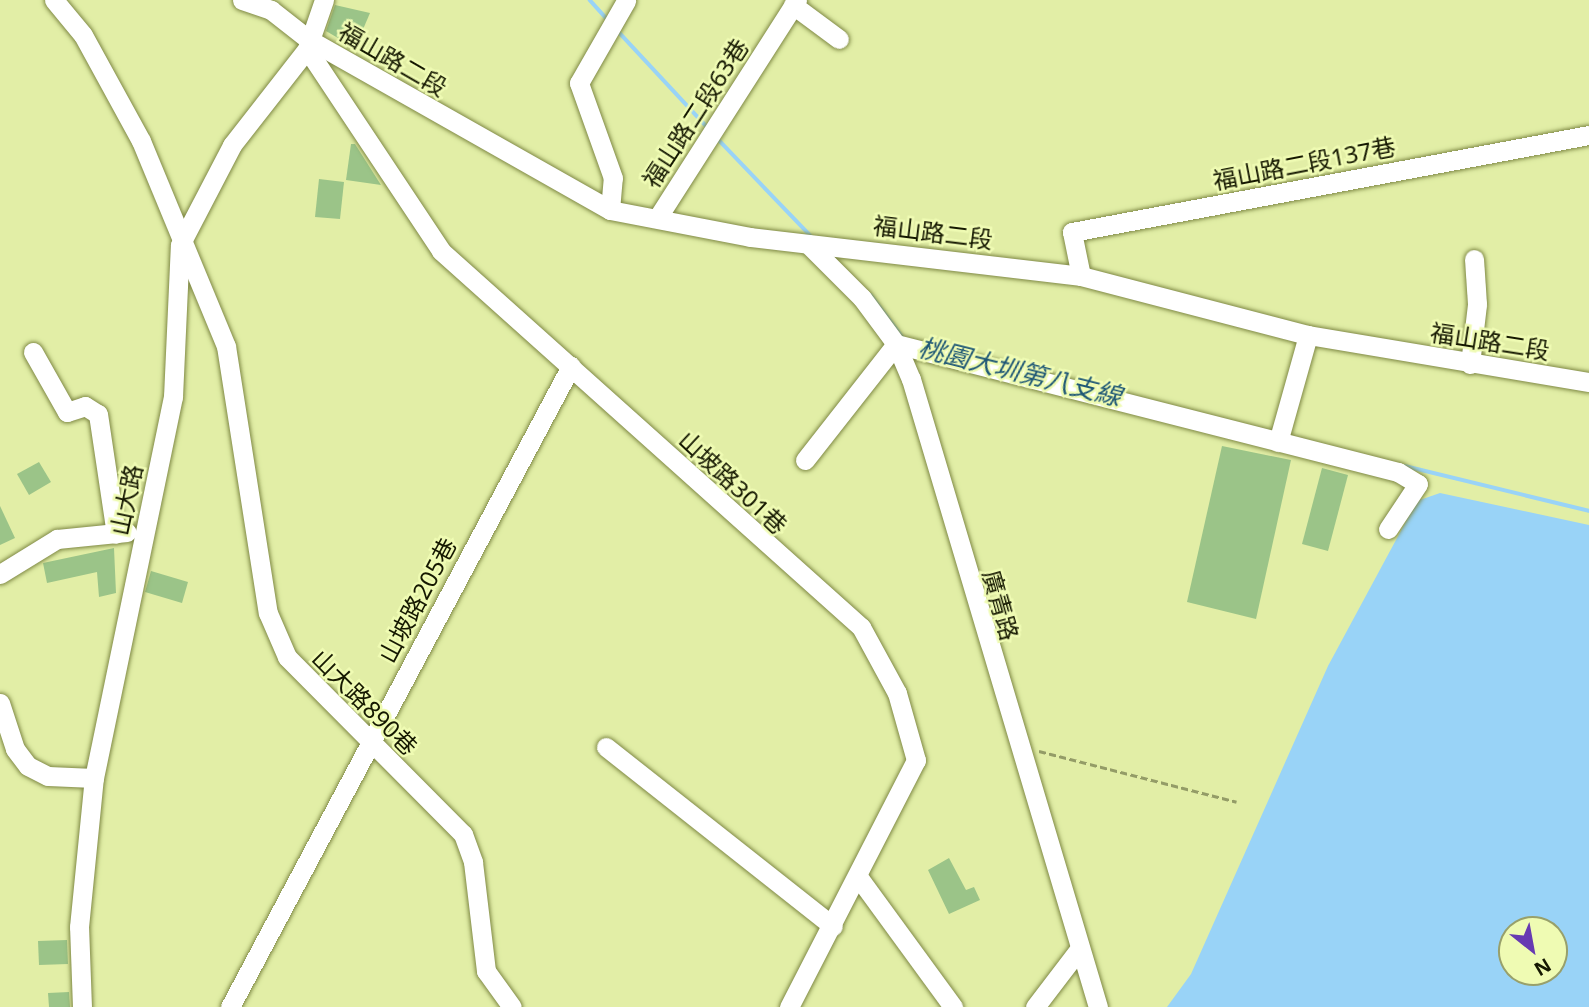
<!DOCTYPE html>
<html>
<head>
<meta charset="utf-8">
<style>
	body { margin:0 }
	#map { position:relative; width:1589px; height:1007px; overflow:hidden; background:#e2eea6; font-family:"Noto Sans","Noto Sans TC",sans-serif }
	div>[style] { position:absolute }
	.water>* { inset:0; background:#99d3f7 }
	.stream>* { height:3.5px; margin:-1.75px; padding:0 1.75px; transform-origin:1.75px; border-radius:1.75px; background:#99d3f7 }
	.building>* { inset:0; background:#9bc488 }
	.path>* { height:2.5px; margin-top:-1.25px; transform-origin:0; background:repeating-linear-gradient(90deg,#949c67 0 7px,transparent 0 10.5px) }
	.roads { filter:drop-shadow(0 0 2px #7f8945) drop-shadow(0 0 2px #7f8945) }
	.minor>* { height:19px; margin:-9.5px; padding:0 9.5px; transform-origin:9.5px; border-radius:9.5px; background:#fff }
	span { translate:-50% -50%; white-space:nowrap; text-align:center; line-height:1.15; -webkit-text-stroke:5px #effbb3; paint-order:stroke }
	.street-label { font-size:24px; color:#151800 }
	.water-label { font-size:26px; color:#1e5775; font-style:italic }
	.north { position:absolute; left:1498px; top:916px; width:70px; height:70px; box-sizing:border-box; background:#effbb3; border:2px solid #98a06b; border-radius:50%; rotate:149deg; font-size:19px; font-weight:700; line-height:28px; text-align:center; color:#151800 }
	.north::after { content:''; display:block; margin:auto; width:24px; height:32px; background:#673ab2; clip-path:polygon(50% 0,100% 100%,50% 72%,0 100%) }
</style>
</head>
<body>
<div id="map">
	<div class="water">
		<div style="clip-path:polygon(evenodd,1440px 493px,1589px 525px,1589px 1007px,1167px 1007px,1191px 974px,1328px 666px,1417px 501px,1440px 493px,1512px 930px,1554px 930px,1554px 972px,1512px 972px,1512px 930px)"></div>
	</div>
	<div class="stream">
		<div style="left:590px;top:0;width:25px;rotate:48deg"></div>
		<div style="left:617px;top:30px;width:132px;rotate:47.1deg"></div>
		<div style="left:717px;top:138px;width:136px;rotate:46.2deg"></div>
		<div style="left:871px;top:295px;width:55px;rotate:53.1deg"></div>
		<div style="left:1405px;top:466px;width:189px;rotate:13.7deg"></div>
	</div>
	<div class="building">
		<div style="clip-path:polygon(335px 5px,370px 13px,355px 48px,326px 31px)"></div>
		<div style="clip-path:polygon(351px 144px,355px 144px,381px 185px,346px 180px)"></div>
		<div style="clip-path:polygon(319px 179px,344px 182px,340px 219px,315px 217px)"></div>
		<div style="clip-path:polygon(1222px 446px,1291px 460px,1256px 619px,1187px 602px)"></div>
		<div style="clip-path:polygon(39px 462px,51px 482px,29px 495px,17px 474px)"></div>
		<div style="clip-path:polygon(1322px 468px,1348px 475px,1328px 551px,1302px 544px)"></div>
		<div style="clip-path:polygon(0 506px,15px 538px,0 545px)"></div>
		<div style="clip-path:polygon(114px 548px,116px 593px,99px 597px,97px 572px,47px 583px,43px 563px)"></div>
		<div style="clip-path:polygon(151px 571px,188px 582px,182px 603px,145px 592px)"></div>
		<div style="clip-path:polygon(949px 858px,966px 890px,974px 887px,980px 900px,949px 914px,928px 870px)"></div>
		<div style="clip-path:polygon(67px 940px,68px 964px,39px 965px,38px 941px)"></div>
		<div style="clip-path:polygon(69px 992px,70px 1007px,49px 1007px,48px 993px)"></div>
	</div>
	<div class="path">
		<div style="left:1039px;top:751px;width:204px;rotate:14.4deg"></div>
	</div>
	<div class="roads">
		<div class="minor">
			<div style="left:54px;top:0;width:45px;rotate:50.4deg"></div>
			<div style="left:83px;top:35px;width:121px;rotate:61.3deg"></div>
			<div style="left:141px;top:141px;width:222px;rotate:67.5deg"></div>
			<div style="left:226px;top:346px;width:270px;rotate:81.1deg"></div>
			<div style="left:268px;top:613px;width:48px;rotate:66.6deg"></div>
			<div style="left:287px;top:657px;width:250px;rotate:45.2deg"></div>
			<div style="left:463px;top:834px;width:30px;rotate:70deg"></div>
			<div style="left:473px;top:862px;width:110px;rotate:83.2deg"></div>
			<div style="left:486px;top:971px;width:44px;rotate:54.2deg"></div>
			<div style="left:242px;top:0;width:31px;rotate:19deg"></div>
			<div style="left:271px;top:10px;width:47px;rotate:38.1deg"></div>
			<div style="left:308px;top:39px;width:347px;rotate:29.5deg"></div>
			<div style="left:610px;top:210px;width:143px;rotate:10.9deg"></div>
			<div style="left:750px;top:237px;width:333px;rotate:6.7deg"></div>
			<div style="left:1081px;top:276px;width:235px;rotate:14.6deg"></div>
			<div style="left:1308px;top:335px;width:285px;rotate:9.5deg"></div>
			<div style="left:793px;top:5px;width:57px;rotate:36.5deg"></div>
			<div style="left:307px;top:49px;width:242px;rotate:56.4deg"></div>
			<div style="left:441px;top:251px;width:564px;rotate:41.84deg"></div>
			<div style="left:861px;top:627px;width:75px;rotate:61.4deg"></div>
			<div style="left:897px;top:693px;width:70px;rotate:74.2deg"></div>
			<div style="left:916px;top:760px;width:278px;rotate:117.2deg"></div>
			<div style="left:610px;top:210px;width:32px;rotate:-85deg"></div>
			<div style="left:613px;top:178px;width:101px;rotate:-109.7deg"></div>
			<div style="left:579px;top:83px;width:95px;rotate:-60.2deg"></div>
			<div style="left:658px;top:217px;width:258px;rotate:-57.4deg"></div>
			<div style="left:808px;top:244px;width:76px;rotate:45deg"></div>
			<div style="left:862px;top:298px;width:57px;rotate:53.5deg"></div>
			<div style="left:896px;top:344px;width:38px;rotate:67deg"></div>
			<div style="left:911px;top:379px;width:655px;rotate:73.42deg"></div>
			<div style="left:1081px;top:276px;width:45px;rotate:-101.6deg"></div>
			<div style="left:1072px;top:232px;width:526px;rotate:-10.63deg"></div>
			<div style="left:33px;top:352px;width:69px;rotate:60.5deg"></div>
			<div style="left:67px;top:412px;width:19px;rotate:-18deg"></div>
			<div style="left:85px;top:406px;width:15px;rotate:32deg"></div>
			<div style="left:98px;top:414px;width:121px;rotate:81.5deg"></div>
			<div style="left:1470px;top:364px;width:60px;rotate:-83.3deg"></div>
			<div style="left:1477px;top:304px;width:45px;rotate:-93.8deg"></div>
			<div style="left:1278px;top:442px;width:111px;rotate:-74.3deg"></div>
			<div style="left:805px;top:460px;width:147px;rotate:-51.9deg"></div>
			<div style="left:896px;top:344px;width:518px;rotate:14.3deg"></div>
			<div style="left:1398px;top:472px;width:23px;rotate:31deg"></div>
			<div style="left:1418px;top:484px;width:54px;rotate:123.7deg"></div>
			<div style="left:0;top:574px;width:67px;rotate:-31.6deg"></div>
			<div style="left:57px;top:539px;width:70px;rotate:-5.7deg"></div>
			<div style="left:0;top:703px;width:48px;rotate:71.9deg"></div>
			<div style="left:15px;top:749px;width:21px;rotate:53deg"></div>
			<div style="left:28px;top:766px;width:22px;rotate:27deg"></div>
			<div style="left:48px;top:776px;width:46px;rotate:2.5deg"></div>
			<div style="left:606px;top:747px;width:289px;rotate:38.3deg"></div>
			<div style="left:859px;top:878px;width:160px;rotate:53.9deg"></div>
			<div style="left:82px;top:1007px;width:80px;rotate:-92.1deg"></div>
			<div style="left:79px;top:927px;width:150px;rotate:-84.3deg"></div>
			<div style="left:94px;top:778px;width:389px;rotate:-78.3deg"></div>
			<div style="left:173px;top:397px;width:152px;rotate:-87.4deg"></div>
			<div style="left:180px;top:245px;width:113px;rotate:-62.5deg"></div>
			<div style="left:232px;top:145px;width:122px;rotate:-52deg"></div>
			<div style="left:307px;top:49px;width:52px;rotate:-70.9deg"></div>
			<div style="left:230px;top:1007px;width:726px;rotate:-61.99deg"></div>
			<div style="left:1035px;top:1007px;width:74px;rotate:-52.7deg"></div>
		</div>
	</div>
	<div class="street-label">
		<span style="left:393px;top:59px;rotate:30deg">福山路二段</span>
		<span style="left:695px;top:113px;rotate:-57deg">福山路二段63巷</span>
		<span style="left:1304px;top:163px;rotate:-11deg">福山路二段137巷</span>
		<span style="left:933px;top:232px;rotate:7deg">福山路二段</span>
		<span style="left:1490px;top:341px;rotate:9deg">福山路二段</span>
		<span style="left:733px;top:482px;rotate:43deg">山坡路301巷</span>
		<span style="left:126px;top:500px;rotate:-78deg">山大路</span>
		<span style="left:417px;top:600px;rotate:-62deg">山坡路205巷</span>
		<span style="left:1001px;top:605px;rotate:74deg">廣青路</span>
		<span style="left:365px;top:702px;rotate:45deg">山大路890巷</span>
	</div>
	<div class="water-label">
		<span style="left:1020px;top:372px;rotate:14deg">桃園大圳第八支線</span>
	</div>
	<div class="north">N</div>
</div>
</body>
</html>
